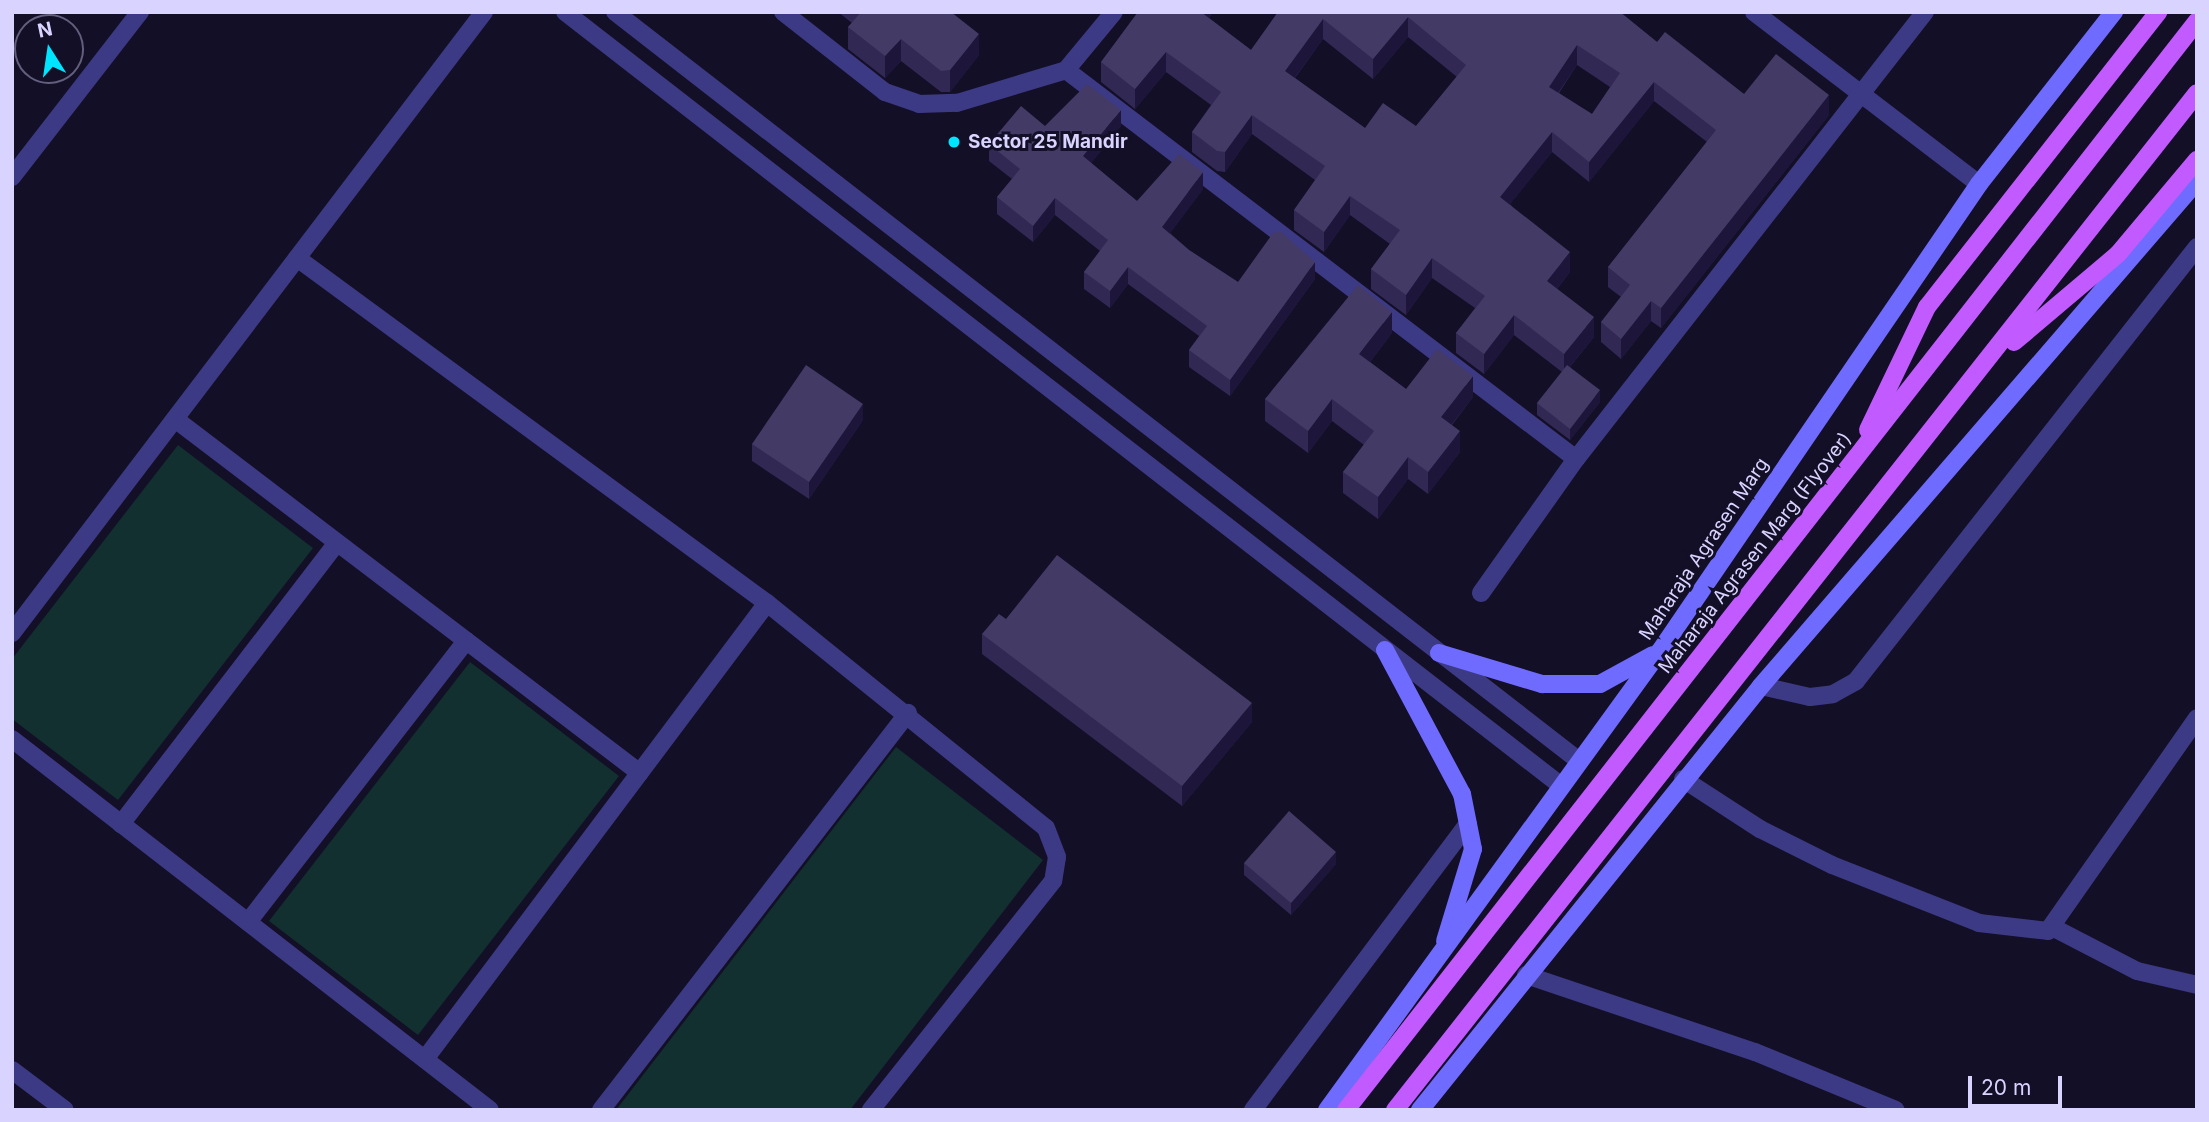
<!DOCTYPE html>
<html>
<head>
<meta charset="utf-8">
<style>
	body { margin:0 }
	#map { position:relative; width:2209px; height:1122px; overflow:hidden; background:#130f26; font-family:Inter,sans-serif }
	div>[style] { position:absolute }
	.green>* { inset:0; background:#12302f }
	.minor>* { height:18px; margin:-9px; padding:0 9px; transform-origin:9px; border-radius:9px; background:#3d3a85 }
	.tertiary>* { height:18px; margin:-9px; padding:0 9px; transform-origin:9px; border-radius:9px; background:#3d3a85 }
	.secondary>* { height:18px; margin:-9px; padding:0 9px; transform-origin:9px; border-radius:9px; background:#6f6bff }
	.primary>* { height:18px; margin:-9px; padding:0 9px; transform-origin:9px; border-radius:9px; background:#c25bff }
	.wall>* { inset:0; background:#312854 }
	.shaded-wall>* { inset:0; background:#1d163a }
	.building>* { inset:0; background:#433a66 }
	.dots>* { width:19px; height:19px; translate:-50% -50%; box-sizing:border-box; border:4px solid #130f26; border-radius:50% }
	span { translate:-50% -50%; white-space:nowrap; text-align:center; line-height:1.15; -webkit-text-stroke:6px #130f26; paint-order:stroke }
	.poi-label { font-size:19px; color:#d9d4ff; font-weight:700 }
	.left { translate:0 -50%; text-align:left }
	.street-label { font-size:19px; color:#d9d4ff }
	.frame { position:absolute; inset:0; border:14px solid #d9d4ff; pointer-events:none }
	.north { position:absolute; left:14px; top:14px; width:70px; height:70px; box-sizing:border-box; background:#130f26; border:2px solid #625e7d; border-radius:50%; rotate:348deg; font-size:19px; font-weight:700; line-height:28px; text-align:center; color:#d9d4ff }
	.north::after { content:''; display:block; margin:auto; width:24px; height:32px; background:#00e5ff; clip-path:polygon(50% 0,100% 100%,50% 72%,0 100%) }
	.scale { position:absolute; left:1968px; top:1076px; width:94px; height:32px; box-sizing:border-box; border:4px solid #d9d4ff; border-top:0; padding-left:9px; font-size:21px; line-height:24px; white-space:nowrap; color:#d9d4ff; -webkit-text-stroke:5px #130f26; paint-order:stroke }
</style>
</head>
<body>
<div id="map">
	<div class="green">
		<div style="clip-path:polygon(178px 445px,313px 548px,118px 800px,12px 719px,12px 659px)"></div>
		<div style="clip-path:polygon(470px 662px,619px 776px,418px 1035px,269px 921px)"></div>
		<div style="clip-path:polygon(896px 747px,1043px 860px,850px 1110px,616px 1110px)"></div>
	</div>
	<div class="minor">
		<div style="left:783px;top:12px;width:130px;rotate:38.1deg"></div>
		<div style="left:885px;top:92px;width:36px;rotate:19deg"></div>
		<div style="left:919px;top:104px;width:38px;rotate:-2deg"></div>
		<div style="left:957px;top:103px;width:114px;rotate:-16.8deg"></div>
		<div style="left:1066px;top:70px;width:75px;rotate:-50.4deg"></div>
		<div style="left:1754px;top:12px;width:283px;rotate:37.4deg"></div>
		<div style="left:1066px;top:70px;width:641px;rotate:37.33deg"></div>
		<div style="left:12px;top:177px;width:209px;rotate:-52.2deg"></div>
		<div style="left:297px;top:258px;width:583px;rotate:36.28deg"></div>
		<div style="left:767px;top:603px;width:358px;rotate:38.9deg"></div>
		<div style="left:1046px;top:828px;width:31px;rotate:69deg"></div>
		<div style="left:1057px;top:857px;width:24px;rotate:99deg"></div>
		<div style="left:1053px;top:881px;width:293px;rotate:128.5deg"></div>
		<div style="left:175px;top:419px;width:584px;rotate:37.28deg"></div>
		<div style="left:1481px;top:593px;width:164px;rotate:-54.7deg"></div>
		<div style="left:1576px;top:459px;width:567px;rotate:-52.02deg"></div>
		<div style="left:12px;top:633px;width:780px;rotate:-52.76deg"></div>
		<div style="left:12px;top:739px;width:605px;rotate:37.82deg"></div>
		<div style="left:1683px;top:779px;width:92px;rotate:33deg"></div>
		<div style="left:1760px;top:829px;width:80px;rotate:26.6deg"></div>
		<div style="left:1832px;top:865px;width:158px;rotate:21.5deg"></div>
		<div style="left:1979px;top:923px;width:69px;rotate:6.6deg"></div>
		<div style="left:2048px;top:931px;width:260px;rotate:-55deg"></div>
		<div style="left:121px;top:824px;width:354px;rotate:-52.5deg"></div>
		<div style="left:248px;top:922px;width:356px;rotate:-52.2deg"></div>
		<div style="left:2054px;top:928px;width:93px;rotate:27.4deg"></div>
		<div style="left:2137px;top:971px;width:62px;rotate:13.1deg"></div>
		<div style="left:1526px;top:975px;width:242px;rotate:18.6deg"></div>
		<div style="left:1755px;top:1052px;width:152px;rotate:22.4deg"></div>
		<div style="left:425px;top:1059px;width:570px;rotate:-53.13deg"></div>
		<div style="left:12px;top:1070px;width:66px;rotate:37deg"></div>
		<div style="left:601px;top:1110px;width:502px;rotate:-52.29deg"></div>
		<div style="left:1253px;top:1110px;width:358px;rotate:-53.1deg"></div>
	</div>
	<div class="tertiary">
		<div style="left:565px;top:12px;width:1260px;rotate:37.84deg"></div>
		<div style="left:615px;top:12px;width:1219px;rotate:37.84deg"></div>
		<div style="left:1761px;top:686px;width:50px;rotate:12.7deg"></div>
		<div style="left:1810px;top:697px;width:23px;rotate:-7deg"></div>
		<div style="left:1833px;top:694px;width:26px;rotate:-29deg"></div>
		<div style="left:1856px;top:681px;width:552px;rotate:-51.84deg"></div>
	</div>
	<div class="secondary">
		<div style="left:1385px;top:650px;width:163px;rotate:61.9deg"></div>
		<div style="left:1462px;top:794px;width:56px;rotate:78.7deg"></div>
		<div style="left:1473px;top:849px;width:96px;rotate:106.9deg"></div>
		<div style="left:1439px;top:653px;width:108px;rotate:16.8deg"></div>
		<div style="left:1542px;top:684px;width:58px"></div>
		<div style="left:1600px;top:684px;width:60px;rotate:-28.7deg"></div>
		<div style="left:1327px;top:1110px;width:567px;rotate:-54.04deg"></div>
		<div style="left:1660px;top:651px;width:566px;rotate:-55.66deg"></div>
		<div style="left:1979px;top:184px;width:219px;rotate:-51.9deg"></div>
		<div style="left:1420px;top:1110px;width:544px;rotate:-51.19deg"></div>
		<div style="left:1761px;top:686px;width:667px;rotate:-49.19deg"></div>
	</div>
	<div class="primary">
		<div style="left:2014px;top:342px;width:136px;rotate:-40.2deg"></div>
		<div style="left:2118px;top:254px;width:123px;rotate:-50deg"></div>
		<div style="left:1868px;top:430px;width:136px;rotate:-64.4deg"></div>
		<div style="left:1927px;top:307px;width:375px;rotate:-51.9deg"></div>
		<div style="left:1346px;top:1110px;width:1382px;rotate:-51.99deg"></div>
		<div style="left:1395px;top:1110px;width:1295px;rotate:-51.74deg"></div>
	</div>
	<div class="wall">
		<div style="clip-path:polygon(838px 12px,951px 12px,979px 55px,950px 92px,941px 92px,901px 61px,885px 78px,848px 49px,848px 27px,852px 23px)"></div>
		<div style="clip-path:polygon(evenodd,1138px 12px,1213px 12px,1209px 18px,1251px 50px,1278px 12px,1620px 12px,1657px 42px,1744px 94px,1829px 115px,1661px 328px,1651px 321px,1621px 359px,1601px 342px,1601px 322px,1621px 297px,1608px 287px,1608px 267px,1707px 142px,1654px 101px,1589px 182px,1552px 152px,1510px 204px,1570px 272px,1557px 289px,1594px 337px,1570px 367px,1600px 402px,1570px 440px,1537px 415px,1537px 403px,1562px 372px,1514px 335px,1484px 374px,1456px 353px,1456px 333px,1475px 308px,1432px 278px,1406px 315px,1371px 289px,1371px 269px,1390px 244px,1350px 215px,1324px 252px,1294px 230px,1294px 210px,1315px 180px,1252px 134px,1225px 172px,1217px 171px,1192px 152px,1192px 132px,1211px 105px,1166px 72px,1135px 109px,1101px 82px,1101px 62px,1138px 12px,1408px 37px,1457px 77px,1416px 126px,1365px 128px,1295px 78px,1323px 39px,1373px 79px,1408px 37px,1138px 12px,1577px 65px,1610px 87px,1592px 114px,1559px 93px,1577px 65px)"></div>
		<div style="clip-path:polygon(1121px 126px,1091px 163px,1137px 201px,1203px 189px,1170px 233px,1189px 250px,1238px 282px,1315px 279px,1230px 396px,1189px 367px,1189px 350px,1199px 336px,1128px 284px,1110px 308px,1084px 289px,1084px 272px,1100px 251px,1055px 215px,1033px 242px,997px 214px,997px 197px,1012px 179px,989px 161px,989px 144px)"></div>
		<div style="clip-path:polygon(1392px 333px,1370px 362px,1406px 389px,1473px 397px,1452px 425px,1460px 452px,1428px 494px,1408px 479px,1378px 519px,1343px 493px,1343px 472px,1364px 445px,1332px 421px,1308px 453px,1265px 421px,1265px 399px)"></div>
		<div style="clip-path:polygon(863px 420px,809px 499px,752px 461px,752px 444px)"></div>
		<div style="clip-path:polygon(1006px 619px,1252px 722px,1182px 806px,982px 654px,982px 634px)"></div>
		<div style="clip-path:polygon(1244px 863px,1336px 864px,1291px 915px,1244px 875px)"></div>
	</div>
	<div class="shaded-wall">
		<div style="clip-path:polygon(1199px 12px,1213px 12px,1199px 31px)"></div>
		<div style="clip-path:polygon(1408px 17px,1408px 37px,1373px 79px,1373px 59px)"></div>
		<div style="clip-path:polygon(1323px 19px,1323px 39px,1285px 91px,1285px 71px)"></div>
		<div style="clip-path:polygon(979px 34px,979px 55px,950px 92px,950px 70px)"></div>
		<div style="clip-path:polygon(901px 39px,901px 61px,885px 78px,885px 56px)"></div>
		<div style="clip-path:polygon(1577px 45px,1577px 65px,1549px 106px,1549px 87px)"></div>
		<div style="clip-path:polygon(1166px 52px,1166px 72px,1135px 109px,1135px 89px)"></div>
		<div style="clip-path:polygon(1654px 82px,1654px 101px,1589px 182px,1589px 162px)"></div>
		<div style="clip-path:polygon(1829px 95px,1829px 115px,1661px 328px,1661px 308px)"></div>
		<div style="clip-path:polygon(1121px 110px,1121px 126px,1083px 173px,1083px 156px)"></div>
		<div style="clip-path:polygon(1252px 115px,1252px 134px,1225px 172px,1225px 152px)"></div>
		<div style="clip-path:polygon(1552px 132px,1552px 152px,1500px 217px,1500px 197px)"></div>
		<div style="clip-path:polygon(1203px 172px,1203px 189px,1162px 244px,1162px 227px)"></div>
		<div style="clip-path:polygon(1350px 196px,1350px 215px,1324px 252px,1324px 232px)"></div>
		<div style="clip-path:polygon(1055px 198px,1055px 215px,1033px 242px,1033px 226px)"></div>
		<div style="clip-path:polygon(1570px 252px,1570px 272px,1547px 301px,1547px 281px)"></div>
		<div style="clip-path:polygon(1432px 258px,1432px 278px,1406px 315px,1406px 295px)"></div>
		<div style="clip-path:polygon(1315px 262px,1315px 279px,1230px 396px,1230px 380px)"></div>
		<div style="clip-path:polygon(1128px 267px,1128px 284px,1110px 308px,1110px 291px)"></div>
		<div style="clip-path:polygon(1651px 301px,1651px 321px,1621px 359px,1621px 339px)"></div>
		<div style="clip-path:polygon(1392px 312px,1392px 333px,1359px 376px,1359px 354px)"></div>
		<div style="clip-path:polygon(1514px 315px,1514px 335px,1484px 374px,1484px 354px)"></div>
		<div style="clip-path:polygon(1594px 317px,1594px 337px,1564px 374px,1564px 354px)"></div>
		<div style="clip-path:polygon(1473px 376px,1473px 397px,1441px 438px,1441px 417px)"></div>
		<div style="clip-path:polygon(1600px 390px,1600px 402px,1570px 440px,1570px 429px)"></div>
		<div style="clip-path:polygon(1332px 399px,1332px 421px,1308px 453px,1308px 431px)"></div>
		<div style="clip-path:polygon(863px 404px,863px 420px,809px 499px,809px 482px)"></div>
		<div style="clip-path:polygon(1460px 431px,1460px 452px,1428px 494px,1428px 472px)"></div>
		<div style="clip-path:polygon(1408px 457px,1408px 479px,1378px 519px,1378px 497px)"></div>
		<div style="clip-path:polygon(1252px 703px,1252px 722px,1182px 806px,1182px 786px)"></div>
		<div style="clip-path:polygon(1336px 852px,1336px 864px,1291px 915px,1291px 903px)"></div>
	</div>
	<div class="building">
		<div style="clip-path:polygon(861px 12px,951px 12px,979px 34px,950px 70px,941px 71px,901px 39px,885px 56px,848px 27px)"></div>
		<div style="clip-path:polygon(evenodd,1138px 12px,1201px 12px,1251px 50px,1278px 12px,1620px 12px,1657px 42px,1665px 32px,1744px 94px,1776px 54px,1829px 95px,1661px 308px,1651px 301px,1621px 339px,1601px 322px,1630px 285px,1608px 267px,1716px 130px,1654px 82px,1589px 162px,1552px 132px,1500px 197px,1570px 252px,1547px 281px,1594px 317px,1564px 354px,1514px 315px,1484px 354px,1456px 333px,1485px 296px,1432px 258px,1406px 295px,1371px 269px,1400px 230px,1350px 196px,1324px 232px,1294px 210px,1325px 166px,1252px 115px,1225px 152px,1217px 151px,1192px 132px,1221px 92px,1166px 52px,1135px 89px,1101px 62px,1138px 12px,1408px 17px,1466px 65px,1416px 126px,1383px 103px,1365px 128px,1285px 71px,1323px 19px,1373px 59px,1408px 17px,1138px 12px,1577px 45px,1620px 73px,1592px 114px,1549px 87px,1577px 45px)"></div>
		<div style="clip-path:polygon(1087px 84px,1121px 110px,1083px 156px,1137px 201px,1179px 154px,1203px 172px,1162px 227px,1189px 250px,1238px 282px,1273px 233px,1281px 232px,1315px 262px,1230px 380px,1189px 350px,1207px 326px,1128px 267px,1110px 291px,1084px 272px,1108px 240px,1055px 198px,1033px 226px,997px 197px,1020px 169px,989px 144px,1021px 106px,1045px 126px)"></div>
		<div style="clip-path:polygon(1358px 285px,1392px 312px,1359px 354px,1406px 389px,1437px 349px,1473px 376px,1441px 417px,1460px 431px,1428px 472px,1408px 457px,1378px 497px,1343px 472px,1374px 431px,1332px 399px,1308px 431px,1265px 399px)"></div>
		<div style="clip-path:polygon(806px 365px,863px 404px,809px 482px,752px 444px)"></div>
		<div style="clip-path:polygon(1567px 365px,1600px 390px,1570px 429px,1537px 403px)"></div>
		<div style="clip-path:polygon(1057px 555px,1252px 703px,1182px 786px,982px 634px,999px 614px,1006px 619px)"></div>
		<div style="clip-path:polygon(1289px 811px,1336px 852px,1291px 903px,1244px 863px)"></div>
	</div>
	<div class="dots">
		<div style="left:954px;top:142px;background:#00e5ff"></div>
	</div>
	<div class="poi-label">
		<span class="left" style="left:968px;top:142px">Sector 25 Mandir</span>
	</div>
	<div class="street-label">
		<span style="left:1704px;top:549px;rotate:-56deg">Maharaja Agrasen Marg</span>
		<span style="left:1755px;top:553px;rotate:-52deg">Maharaja Agrasen Marg (Flyover)</span>
	</div>
	<div class="frame"></div>
	<div class="north">N</div>
	<div class="scale">20 m</div>
</div>
</body>
</html>
